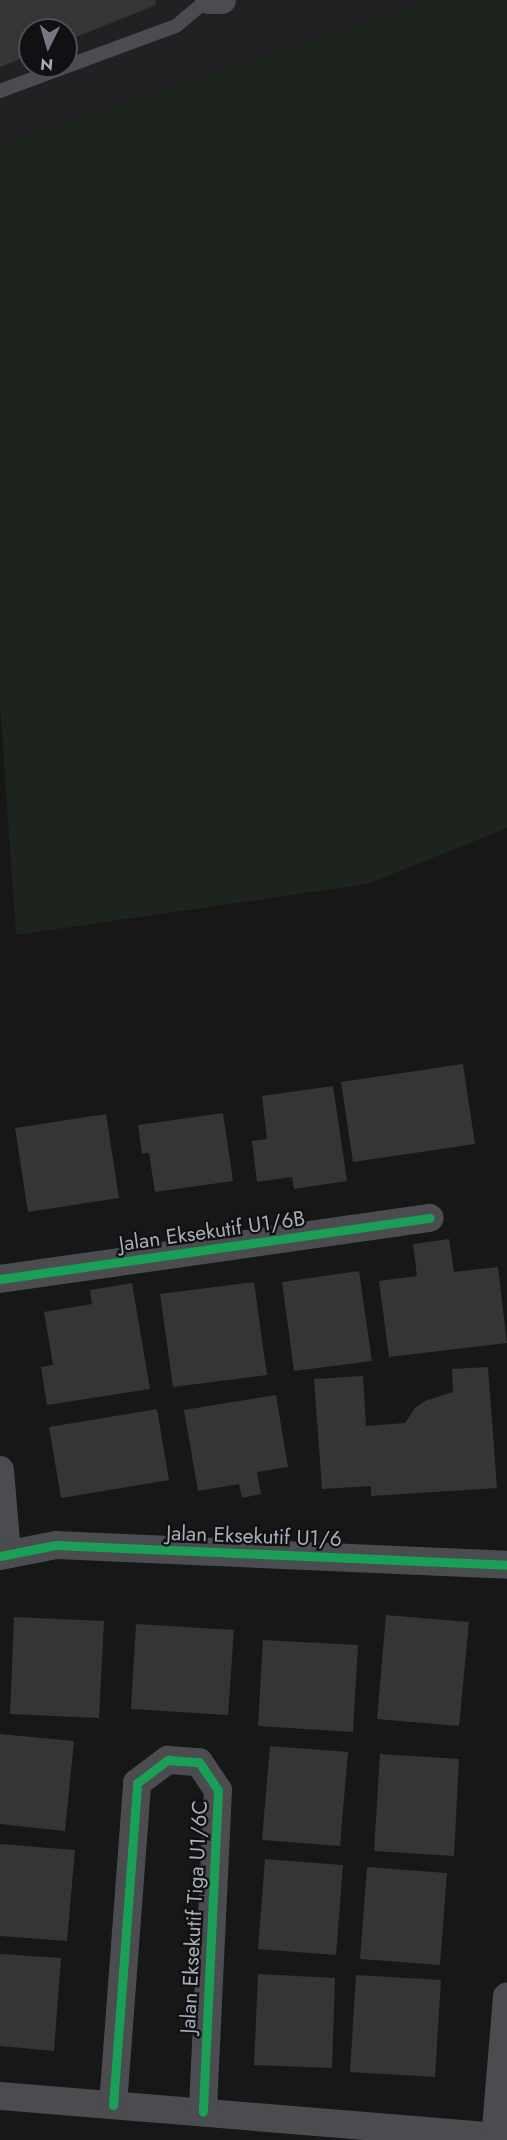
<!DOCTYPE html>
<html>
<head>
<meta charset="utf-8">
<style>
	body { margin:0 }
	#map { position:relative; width:507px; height:2140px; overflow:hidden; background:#171717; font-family:Jost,sans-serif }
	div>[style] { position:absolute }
	.built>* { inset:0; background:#212123 }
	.green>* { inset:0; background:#1d241e }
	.building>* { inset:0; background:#353536 }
	.service>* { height:14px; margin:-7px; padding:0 7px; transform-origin:7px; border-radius:7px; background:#4b4c50 }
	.minor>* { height:28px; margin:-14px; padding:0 14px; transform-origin:14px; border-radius:14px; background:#4b4c50 }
	.cycleway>* { height:9px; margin:-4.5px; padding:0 4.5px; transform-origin:4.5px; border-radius:4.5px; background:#1a9f57 }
	span { translate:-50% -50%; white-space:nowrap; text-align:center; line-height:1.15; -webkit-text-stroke:4.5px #111113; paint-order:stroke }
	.street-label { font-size:21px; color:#a8adb8 }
	.north { position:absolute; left:18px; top:18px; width:60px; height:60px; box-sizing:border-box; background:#111113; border:2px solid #4d4f55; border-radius:50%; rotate:185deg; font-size:16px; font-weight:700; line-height:24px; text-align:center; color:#a8adb8 }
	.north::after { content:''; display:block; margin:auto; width:21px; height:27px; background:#757880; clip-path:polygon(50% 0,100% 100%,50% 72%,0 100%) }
</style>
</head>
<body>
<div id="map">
	<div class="built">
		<div style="clip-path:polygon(evenodd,0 0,430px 0,0 146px,0 0,30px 30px,66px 30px,66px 66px,30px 66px,30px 30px)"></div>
	</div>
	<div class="green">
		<div style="clip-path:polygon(430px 0,507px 0,507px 828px,367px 884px,16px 935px,0 704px,0 146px)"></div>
	</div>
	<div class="building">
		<div style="clip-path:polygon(0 0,155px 0,156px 5px,66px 41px,66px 30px,30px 30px,30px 55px,0 67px)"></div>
		<div style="clip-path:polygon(463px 1064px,475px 1144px,353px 1162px,341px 1082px)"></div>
		<div style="clip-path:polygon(333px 1086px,347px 1181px,294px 1189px,292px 1177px,257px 1182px,252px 1141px,267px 1139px,262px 1096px)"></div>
		<div style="clip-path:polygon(223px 1113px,233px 1181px,155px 1192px,149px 1153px,142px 1154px,138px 1125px)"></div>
		<div style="clip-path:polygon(106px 1114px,119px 1198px,28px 1212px,15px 1128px)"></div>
		<div style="clip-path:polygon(449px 1239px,454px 1272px,498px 1267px,507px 1343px,389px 1357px,379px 1281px,417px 1276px,413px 1244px)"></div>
		<div style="clip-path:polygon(359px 1271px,372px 1361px,294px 1371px,282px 1282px)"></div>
		<div style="clip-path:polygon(254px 1282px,267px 1375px,173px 1387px,160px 1294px)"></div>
		<div style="clip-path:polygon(132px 1283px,150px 1389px,47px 1405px,41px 1367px,53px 1365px,44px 1312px,92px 1304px,90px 1290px)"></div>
		<div style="clip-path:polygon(488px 1367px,497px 1488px,371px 1496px,371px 1486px,322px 1489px,314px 1379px,363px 1376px,366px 1426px,405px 1423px,415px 1408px,425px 1401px,453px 1392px,452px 1369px)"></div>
		<div style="clip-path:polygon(276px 1395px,288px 1467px,257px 1472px,261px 1494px,242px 1498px,239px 1484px,198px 1491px,184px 1410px)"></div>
		<div style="clip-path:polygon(157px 1409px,169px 1480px,61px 1498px,49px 1427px)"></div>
		<div style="clip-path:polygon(386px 1615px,469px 1622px,459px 1726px,377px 1719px)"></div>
		<div style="clip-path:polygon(14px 1617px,104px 1621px,99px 1718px,10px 1714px)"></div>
		<div style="clip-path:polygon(136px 1624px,234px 1630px,228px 1715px,131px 1709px)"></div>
		<div style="clip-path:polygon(263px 1640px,358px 1645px,353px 1732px,258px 1726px)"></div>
		<div style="clip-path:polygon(0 1734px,74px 1741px,65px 1831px,0 1824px)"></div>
		<div style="clip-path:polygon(270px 1746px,348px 1752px,340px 1846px,262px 1840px)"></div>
		<div style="clip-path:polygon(380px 1754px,459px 1759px,454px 1856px,374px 1851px)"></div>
		<div style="clip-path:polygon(0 1844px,75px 1850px,67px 1941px,0 1936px)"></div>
		<div style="clip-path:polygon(265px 1859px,343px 1865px,336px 1955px,258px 1949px)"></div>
		<div style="clip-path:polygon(367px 1867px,447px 1873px,440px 1965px,360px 1959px)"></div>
		<div style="clip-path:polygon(0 1954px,61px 1958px,54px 2051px,0 2046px)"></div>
		<div style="clip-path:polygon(258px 1974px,335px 1978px,332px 2068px,254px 2065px)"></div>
		<div style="clip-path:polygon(356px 1975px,441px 1980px,435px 2077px,350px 2072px)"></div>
	</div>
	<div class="service">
		<div style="left:0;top:91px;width:188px;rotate:-20.3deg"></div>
		<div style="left:176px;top:26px;width:40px;rotate:-40deg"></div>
	</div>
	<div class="minor">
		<div style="left:209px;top:0;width:13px"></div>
		<div style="left:0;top:1279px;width:434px;rotate:-8.1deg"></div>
		<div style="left:0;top:1470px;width:83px;rotate:85.2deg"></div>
		<div style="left:0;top:1556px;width:57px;rotate:-11.1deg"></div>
		<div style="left:56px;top:1545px;width:451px;rotate:2.5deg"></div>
		<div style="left:0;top:2096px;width:497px;rotate:4.7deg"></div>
		<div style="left:113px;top:2105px;width:323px;rotate:-85.7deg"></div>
		<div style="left:137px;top:1783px;width:39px;rotate:-37deg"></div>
		<div style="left:168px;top:1760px;width:31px;rotate:4deg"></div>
		<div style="left:199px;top:1762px;width:34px;rotate:56deg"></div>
		<div style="left:218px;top:1790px;width:322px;rotate:92.7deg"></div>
		<div style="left:495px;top:2140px;width:144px;rotate:-85.2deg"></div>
	</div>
	<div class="cycleway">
		<div style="left:0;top:1279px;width:434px;rotate:-8.1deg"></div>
		<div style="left:0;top:1556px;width:57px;rotate:-11.1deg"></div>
		<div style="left:56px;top:1545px;width:451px;rotate:2.5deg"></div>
		<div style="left:113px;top:2105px;width:323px;rotate:-85.7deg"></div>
		<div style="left:137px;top:1783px;width:39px;rotate:-37deg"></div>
		<div style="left:168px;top:1760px;width:31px;rotate:4deg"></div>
		<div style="left:199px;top:1762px;width:34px;rotate:56deg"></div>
		<div style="left:218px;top:1790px;width:322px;rotate:92.7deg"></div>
	</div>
	<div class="street-label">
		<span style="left:212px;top:1231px;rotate:-8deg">Jalan Eksekutif U1/6B</span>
		<span style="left:254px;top:1536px;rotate:2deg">Jalan Eksekutif U1/6</span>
		<span style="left:194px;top:1917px;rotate:-87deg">Jalan Eksekutif Tiga U1/6C</span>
	</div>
	<div class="north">N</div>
</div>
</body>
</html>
